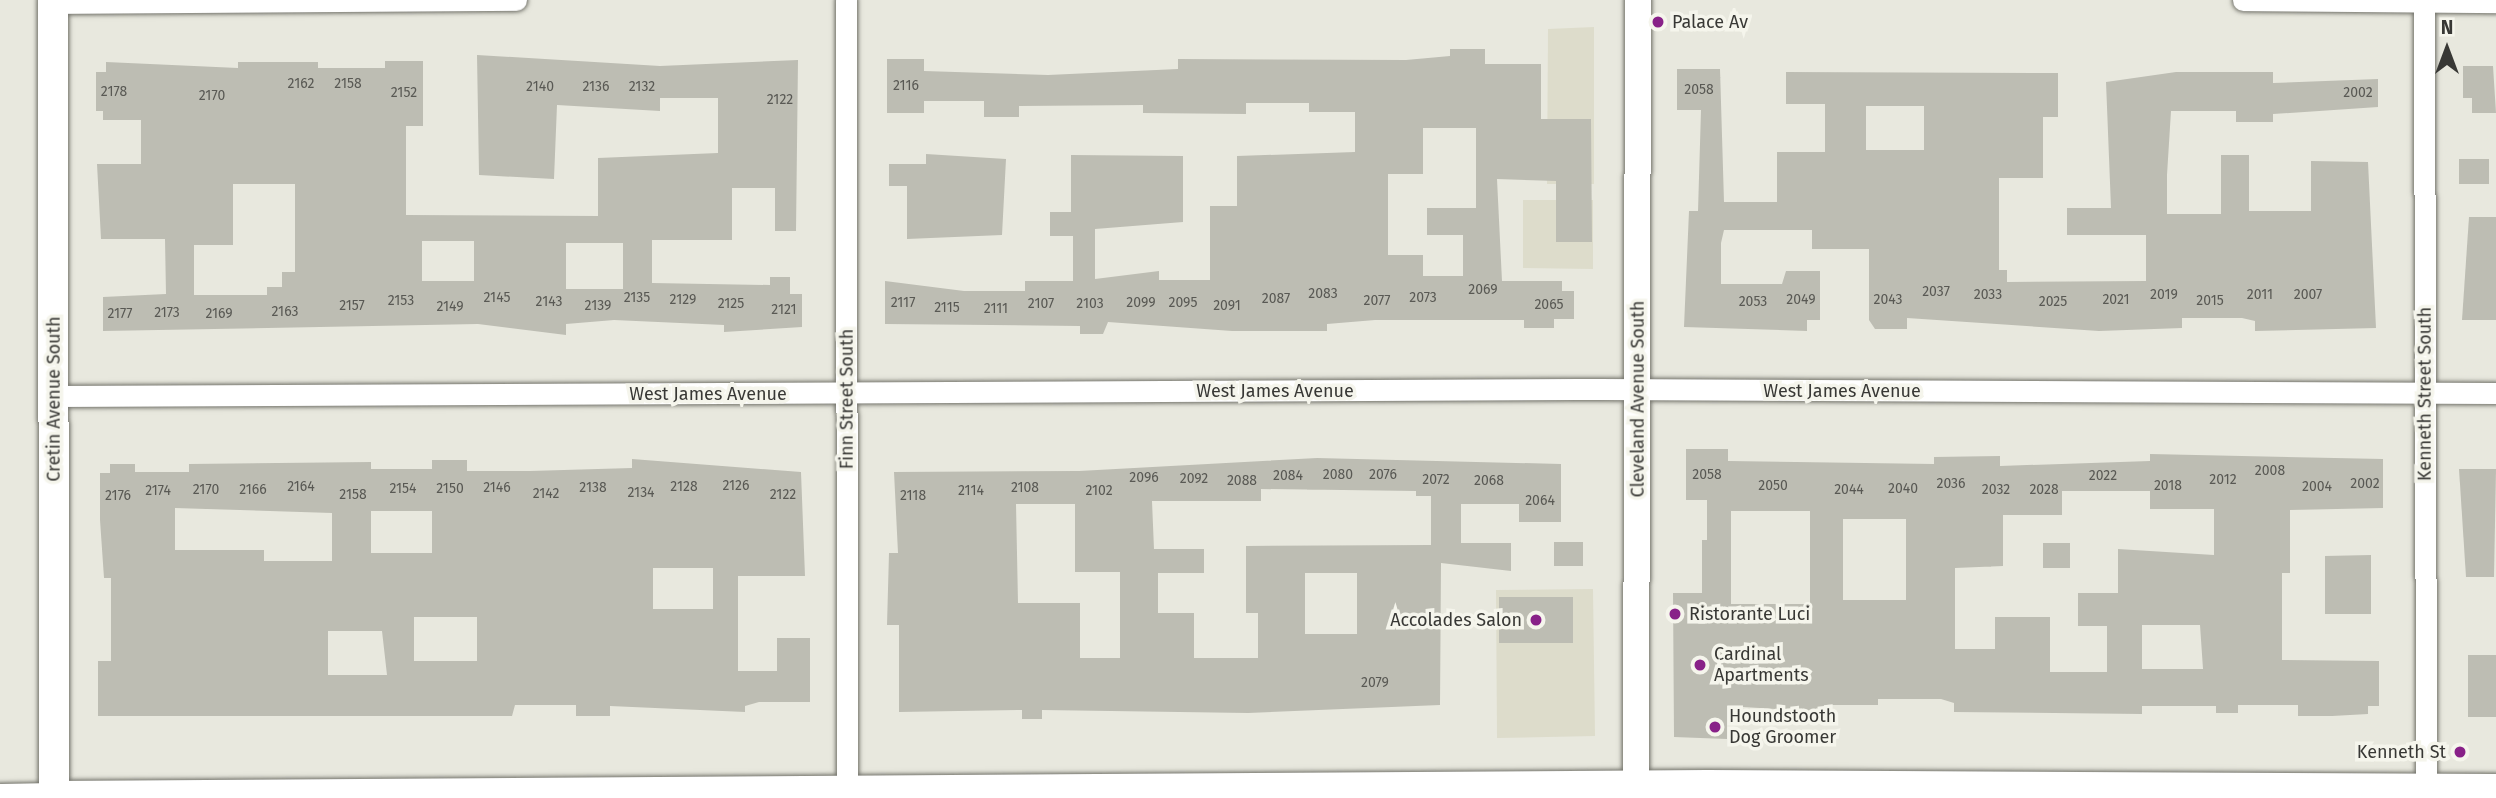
<!DOCTYPE html>
<html>
<head>
<meta charset="utf-8">
<style>
	body { margin:0 }
	#map { position:relative; width:2496px; height:798px; overflow:hidden; background:#e8e8de; font-family:"Fira Sans",sans-serif }
	div>[style] { position:absolute }
	.built>* { inset:0; background:#dddccb }
	.building>* { inset:0; background:#bdbdb3 }
	.roads { filter:drop-shadow(0 0 2px #74746c) drop-shadow(0 0 2px #74746c) }
	.minor>* { height:21px; margin:-10.5px; padding:0 10.5px; transform-origin:10.5px; border-radius:10.5px; background:#fff }
	.tertiary>* { height:26px; margin:-13px; padding:0 13px; transform-origin:13px; border-radius:13px; background:#fff }
	.secondary>* { height:30px; margin:-15px; padding:0 15px; transform-origin:15px; border-radius:15px; background:#fff }
	.dots>* { width:19px; height:19px; translate:-50% -50%; box-sizing:border-box; border:4px solid #f5f5ec; border-radius:50% }
	span { translate:-50% -50%; white-space:nowrap; text-align:center; line-height:1.15; -webkit-text-stroke:7px #f5f5ec; paint-order:stroke }
	.number-label { font-size:14px; color:#595954 }
	.number-label span { -webkit-text-stroke-width:0 }
	.poi-label { font-size:18px; color:#383835 }
	.left { translate:0 -50%; text-align:left }
	.right { translate:-100% -50%; text-align:right }
	.street-label { font-size:18px; color:#383835 }
	.north { position:absolute; left:2412px; top:14px; width:70px; height:70px; -webkit-text-stroke:5px #f5f5ec; paint-order:stroke; rotate:0deg; font-size:19px; font-weight:700; line-height:28px; text-align:center; color:#383835 }
	.north::after { content:''; display:block; margin:auto; width:24px; height:32px; background:#383835; clip-path:polygon(50% 0,100% 100%,50% 72%,0 100%) }
</style>
</head>
<body>
<div id="map">
	<div class="built">
		<div style="clip-path:polygon(1594px 27px,1594px 184px,1547px 184px,1548px 29px)"></div>
		<div style="clip-path:polygon(1523px 200px,1593px 200px,1593px 269px,1523px 268px)"></div>
		<div style="clip-path:polygon(1593px 589px,1595px 736px,1497px 738px,1496px 590px)"></div>
	</div>
	<div class="building">
		<div style="clip-path:polygon(evenodd,1450px 49px,1485px 49px,1485px 64px,1541px 64px,1541px 119px,1591px 119px,1592px 242px,1556px 242px,1556px 181px,1497px 179px,1502px 281px,1562px 281px,1562px 291px,1574px 291px,1574px 319px,1554px 319px,1554px 328px,1524px 328px,1524px 320px,1375px 320px,1327px 324px,1327px 331px,1232px 331px,1108px 322px,1103px 334px,1080px 334px,1080px 326px,885px 324px,885px 281px,964px 291px,1025px 291px,1025px 281px,1073px 281px,1073px 236px,1050px 236px,1050px 212px,1071px 212px,1071px 155px,1183px 156px,1183px 222px,1095px 229px,1095px 279px,1159px 271px,1159px 280px,1210px 280px,1210px 206px,1237px 206px,1237px 156px,1355px 152px,1355px 112px,1309px 112px,1309px 103px,1246px 103px,1246px 114px,1143px 113px,1143px 105px,1019px 106px,1019px 117px,984px 117px,984px 101px,924px 101px,924px 113px,887px 113px,887px 59px,924px 59px,924px 71px,1048px 75px,1178px 69px,1178px 59px,1406px 60px,1450px 56px,1450px 49px,1423px 128px,1476px 128px,1476px 208px,1427px 208px,1427px 235px,1463px 235px,1463px 276px,1423px 276px,1423px 255px,1388px 255px,1388px 174px,1423px 174px,1423px 128px)"></div>
		<div style="clip-path:polygon(evenodd,477px 55px,660px 66px,798px 60px,796px 231px,775px 231px,775px 188px,732px 188px,732px 240px,652px 240px,652px 283px,770px 285px,770px 277px,790px 277px,790px 294px,802px 294px,802px 327px,724px 332px,724px 325px,614px 320px,566px 324px,566px 335px,478px 324px,103px 331px,103px 297px,166px 294px,165px 239px,101px 239px,97px 164px,141px 164px,141px 120px,103px 120px,103px 111px,96px 111px,96px 72px,106px 72px,106px 62px,238px 68px,238px 62px,318px 62px,318px 68px,385px 68px,385px 61px,423px 61px,423px 126px,406px 126px,406px 215px,598px 216px,598px 158px,718px 153px,718px 98px,660px 98px,660px 111px,557px 105px,554px 179px,479px 175px,477px 55px,233px 184px,295px 184px,295px 272px,282px 272px,282px 287px,267px 287px,267px 295px,194px 295px,194px 245px,233px 245px,233px 184px,477px 55px,422px 241px,474px 241px,474px 281px,422px 281px,422px 241px,477px 55px,566px 243px,623px 243px,623px 289px,566px 289px,566px 243px)"></div>
		<div style="clip-path:polygon(2463px 66px,2493px 66px,2496px 113px,2472px 113px,2472px 98px,2463px 98px)"></div>
		<div style="clip-path:polygon(evenodd,1677px 69px,1720px 69px,1724px 202px,1777px 202px,1777px 152px,1825px 152px,1825px 104px,1786px 104px,1786px 72px,2058px 73px,2058px 117px,2043px 117px,2043px 178px,1999px 178px,1999px 270px,2007px 270px,2007px 282px,2146px 281px,2146px 235px,2067px 235px,2067px 208px,2111px 208px,2106px 82px,2176px 72px,2273px 72px,2273px 83px,2378px 79px,2378px 107px,2273px 114px,2273px 122px,2236px 122px,2236px 111px,2171px 111px,2167px 175px,2167px 214px,2221px 214px,2221px 155px,2249px 155px,2249px 211px,2311px 211px,2311px 161px,2368px 162px,2376px 328px,2255px 331px,2255px 321px,2242px 318px,2182px 318px,2182px 328px,2099px 331px,1907px 318px,1907px 329px,1875px 329px,1869px 320px,1869px 249px,1812px 249px,1812px 230px,1724px 230px,1721px 243px,1721px 284px,1782px 284px,1786px 271px,1820px 271px,1820px 320px,1807px 320px,1807px 331px,1684px 327px,1689px 211px,1698px 211px,1701px 110px,1677px 110px,1677px 69px,1866px 106px,1924px 106px,1924px 150px,1866px 150px,1866px 106px)"></div>
		<div style="clip-path:polygon(926px 154px,1006px 159px,1002px 235px,907px 239px,907px 186px,889px 186px,889px 164px,926px 164px)"></div>
		<div style="clip-path:polygon(2459px 159px,2489px 159px,2489px 184px,2459px 184px)"></div>
		<div style="clip-path:polygon(2469px 217px,2496px 217px,2496px 320px,2462px 320px)"></div>
		<div style="clip-path:polygon(evenodd,1686px 449px,1728px 449px,1728px 461px,1934px 464px,1934px 457px,2000px 456px,2000px 466px,2150px 461px,2150px 454px,2383px 459px,2383px 508px,2290px 510px,2290px 573px,2282px 573px,2282px 660px,2379px 661px,2379px 706px,2368px 706px,2368px 714px,2332px 716px,2298px 716px,2298px 705px,2238px 705px,2238px 713px,2216px 713px,2216px 706px,2142px 706px,2142px 714px,1954px 712px,1954px 703px,1941px 699px,1878px 699px,1878px 705px,1826px 705px,1826px 712px,1727px 706px,1727px 739px,1674px 737px,1673px 593px,1702px 593px,1702px 540px,1707px 540px,1707px 500px,1686px 500px,1686px 449px,2062px 491px,2150px 491px,2150px 509px,2214px 509px,2214px 555px,2118px 549px,2118px 593px,2078px 593px,2078px 626px,2107px 626px,2107px 672px,2050px 672px,2050px 617px,1995px 617px,1995px 649px,1955px 649px,1955px 568px,2003px 566px,2003px 515px,2062px 515px,2062px 491px,1686px 449px,1731px 511px,1810px 511px,1810px 604px,1731px 604px,1731px 511px,1686px 449px,1843px 519px,1906px 519px,1906px 600px,1843px 600px,1843px 519px,1686px 449px,2142px 625px,2200px 625px,2203px 669px,2142px 669px,2142px 625px)"></div>
		<div style="clip-path:polygon(evenodd,1317px 458px,1561px 464px,1561px 522px,1519px 522px,1519px 504px,1461px 504px,1461px 543px,1511px 543px,1511px 571px,1441px 563px,1440px 705px,1248px 713px,1042px 710px,1042px 719px,1022px 719px,1022px 710px,899px 712px,899px 625px,887px 625px,889px 553px,898px 553px,894px 472px,1079px 471px,1317px 458px,1261px 489px,1416px 491px,1416px 496px,1431px 496px,1431px 545px,1246px 546px,1246px 613px,1258px 613px,1258px 658px,1194px 658px,1194px 613px,1158px 613px,1158px 573px,1204px 573px,1204px 549px,1154px 549px,1152px 501px,1261px 501px,1261px 489px,1317px 458px,1016px 504px,1075px 504px,1075px 572px,1120px 572px,1120px 658px,1080px 658px,1080px 603px,1018px 603px,1016px 504px,1317px 458px,1305px 573px,1357px 573px,1357px 634px,1305px 634px,1305px 573px)"></div>
		<div style="clip-path:polygon(evenodd,632px 459px,801px 472px,805px 576px,738px 576px,738px 671px,777px 671px,777px 638px,810px 638px,810px 702px,759px 702px,745px 706px,745px 712px,610px 706px,610px 716px,576px 716px,576px 705px,515px 705px,512px 716px,98px 716px,98px 661px,111px 661px,111px 578px,104px 578px,100px 520px,100px 473px,110px 473px,110px 464px,135px 464px,135px 472px,189px 472px,189px 464px,371px 462px,371px 469px,432px 469px,432px 460px,467px 460px,467px 471px,530px 471px,632px 468px,632px 459px,175px 508px,332px 513px,332px 561px,264px 561px,264px 550px,175px 550px,175px 508px,632px 459px,371px 511px,432px 511px,432px 553px,371px 553px,371px 511px,632px 459px,653px 568px,713px 568px,713px 609px,653px 609px,653px 568px,632px 459px,414px 617px,477px 617px,477px 661px,414px 661px,414px 617px,632px 459px,328px 631px,382px 631px,387px 675px,328px 675px,328px 631px)"></div>
		<div style="clip-path:polygon(2459px 469px,2496px 469px,2494px 577px,2466px 577px)"></div>
		<div style="clip-path:polygon(1554px 542px,1583px 542px,1583px 566px,1554px 566px)"></div>
		<div style="clip-path:polygon(2043px 543px,2070px 543px,2070px 568px,2043px 568px)"></div>
		<div style="clip-path:polygon(2371px 555px,2371px 614px,2325px 614px,2325px 556px)"></div>
		<div style="clip-path:polygon(1499px 597px,1573px 597px,1573px 643px,1499px 643px)"></div>
		<div style="clip-path:polygon(2468px 655px,2496px 655px,2496px 717px,2468px 717px)"></div>
	</div>
	<div class="roads">
		<div class="minor">
			<div style="left:846px;top:0;width:798px;rotate:89.93deg"></div>
			<div style="left:2243px;top:0;width:253px;rotate:0.5deg"></div>
			<div style="left:2424px;top:0;width:789px;rotate:89.85deg"></div>
			<div style="left:53px;top:3px;width:463px;rotate:-0.4deg"></div>
			<div style="left:54px;top:396px;width:1544px;rotate:-0.26deg"></div>
			<div style="left:1598px;top:389px;width:898px;rotate:0.26deg"></div>
		</div>
		<div class="tertiary">
			<div style="left:0;top:797px;width:54px;rotate:-1.1deg"></div>
			<div style="left:1636px;top:798px;width:798px;rotate:-89.86deg"></div>
		</div>
		<div class="secondary">
			<div style="left:53px;top:0;width:798px;rotate:89.93deg"></div>
			<div style="left:54px;top:796px;width:1653px;rotate:-0.38deg"></div>
			<div style="left:1707px;top:785px;width:789px;rotate:0.29deg"></div>
		</div>
	</div>
	<div class="dots">
		<div style="left:1658px;top:22px;background:#882188"></div>
		<div style="left:1675px;top:614px;background:#882188"></div>
		<div style="left:1536px;top:620px;background:#882188"></div>
		<div style="left:1700px;top:665px;background:#882188"></div>
		<div style="left:1715px;top:727px;background:#882188"></div>
		<div style="left:2460px;top:752px;background:#882188"></div>
	</div>
	<div class="number-label">
		<span style="left:301px;top:84px">2162</span>
		<span style="left:348px;top:84px">2158</span>
		<span style="left:906px;top:86px">2116</span>
		<span style="left:540px;top:87px">2140</span>
		<span style="left:596px;top:87px">2136</span>
		<span style="left:642px;top:87px">2132</span>
		<span style="left:1699px;top:90px">2058</span>
		<span style="left:114px;top:92px">2178</span>
		<span style="left:404px;top:93px">2152</span>
		<span style="left:2358px;top:93px">2002</span>
		<span style="left:212px;top:96px">2170</span>
		<span style="left:780px;top:100px">2122</span>
		<span style="left:1483px;top:290px">2069</span>
		<span style="left:1936px;top:292px">2037</span>
		<span style="left:1323px;top:294px">2083</span>
		<span style="left:1988px;top:295px">2033</span>
		<span style="left:2164px;top:295px">2019</span>
		<span style="left:2260px;top:295px">2011</span>
		<span style="left:2308px;top:295px">2007</span>
		<span style="left:497px;top:298px">2145</span>
		<span style="left:637px;top:298px">2135</span>
		<span style="left:1423px;top:298px">2073</span>
		<span style="left:1276px;top:299px">2087</span>
		<span style="left:683px;top:300px">2129</span>
		<span style="left:1801px;top:300px">2049</span>
		<span style="left:1888px;top:300px">2043</span>
		<span style="left:2116px;top:300px">2021</span>
		<span style="left:401px;top:301px">2153</span>
		<span style="left:1377px;top:301px">2077</span>
		<span style="left:2210px;top:301px">2015</span>
		<span style="left:549px;top:302px">2143</span>
		<span style="left:1753px;top:302px">2053</span>
		<span style="left:2053px;top:302px">2025</span>
		<span style="left:903px;top:303px">2117</span>
		<span style="left:1141px;top:303px">2099</span>
		<span style="left:1183px;top:303px">2095</span>
		<span style="left:731px;top:304px">2125</span>
		<span style="left:1041px;top:304px">2107</span>
		<span style="left:1090px;top:304px">2103</span>
		<span style="left:1549px;top:305px">2065</span>
		<span style="left:352px;top:306px">2157</span>
		<span style="left:598px;top:306px">2139</span>
		<span style="left:1227px;top:306px">2091</span>
		<span style="left:450px;top:307px">2149</span>
		<span style="left:947px;top:308px">2115</span>
		<span style="left:996px;top:309px">2111</span>
		<span style="left:784px;top:310px">2121</span>
		<span style="left:285px;top:312px">2163</span>
		<span style="left:167px;top:313px">2173</span>
		<span style="left:120px;top:314px">2177</span>
		<span style="left:219px;top:314px">2169</span>
		<span style="left:2270px;top:471px">2008</span>
		<span style="left:1338px;top:475px">2080</span>
		<span style="left:1383px;top:475px">2076</span>
		<span style="left:1707px;top:475px">2058</span>
		<span style="left:1288px;top:476px">2084</span>
		<span style="left:2103px;top:476px">2022</span>
		<span style="left:1144px;top:478px">2096</span>
		<span style="left:1194px;top:479px">2092</span>
		<span style="left:1436px;top:480px">2072</span>
		<span style="left:2223px;top:480px">2012</span>
		<span style="left:1242px;top:481px">2088</span>
		<span style="left:1489px;top:481px">2068</span>
		<span style="left:1951px;top:484px">2036</span>
		<span style="left:2365px;top:484px">2002</span>
		<span style="left:736px;top:486px">2126</span>
		<span style="left:1773px;top:486px">2050</span>
		<span style="left:2168px;top:486px">2018</span>
		<span style="left:301px;top:487px">2164</span>
		<span style="left:684px;top:487px">2128</span>
		<span style="left:2317px;top:487px">2004</span>
		<span style="left:497px;top:488px">2146</span>
		<span style="left:593px;top:488px">2138</span>
		<span style="left:1025px;top:488px">2108</span>
		<span style="left:403px;top:489px">2154</span>
		<span style="left:450px;top:489px">2150</span>
		<span style="left:1903px;top:489px">2040</span>
		<span style="left:206px;top:490px">2170</span>
		<span style="left:253px;top:490px">2166</span>
		<span style="left:1849px;top:490px">2044</span>
		<span style="left:1996px;top:490px">2032</span>
		<span style="left:2044px;top:490px">2028</span>
		<span style="left:158px;top:491px">2174</span>
		<span style="left:971px;top:491px">2114</span>
		<span style="left:1099px;top:491px">2102</span>
		<span style="left:641px;top:493px">2134</span>
		<span style="left:546px;top:494px">2142</span>
		<span style="left:353px;top:495px">2158</span>
		<span style="left:783px;top:495px">2122</span>
		<span style="left:118px;top:496px">2176</span>
		<span style="left:913px;top:496px">2118</span>
		<span style="left:1540px;top:501px">2064</span>
		<span style="left:1375px;top:683px">2079</span>
	</div>
	<div class="poi-label">
		<span class="left" style="left:1672px;top:22px">Palace Av</span>
		<span class="left" style="left:1689px;top:614px">Ristorante Luci</span>
		<span class="right" style="left:1522px;top:620px">Accolades Salon</span>
		<span class="left" style="left:1714px;top:665px">Cardinal<br>Apartments</span>
		<span class="left" style="left:1729px;top:727px">Houndstooth<br>Dog Groomer</span>
		<span class="right" style="left:2446px;top:752px">Kenneth St</span>
	</div>
	<div class="street-label">
		<span style="left:1275px;top:391px">West James Avenue</span>
		<span style="left:1842px;top:391px">West James Avenue</span>
		<span style="left:708px;top:394px">West James Avenue</span>
		<span style="left:2425px;top:394px;rotate:-90deg">Kenneth Street South</span>
		<span style="left:54px;top:399px;rotate:-90deg">Cretin Avenue South</span>
		<span style="left:847px;top:399px;rotate:-90deg">Finn Street South</span>
		<span style="left:1638px;top:399px;rotate:-90deg">Cleveland Avenue South</span>
	</div>
	<div class="north">N</div>
</div>
</body>
</html>
